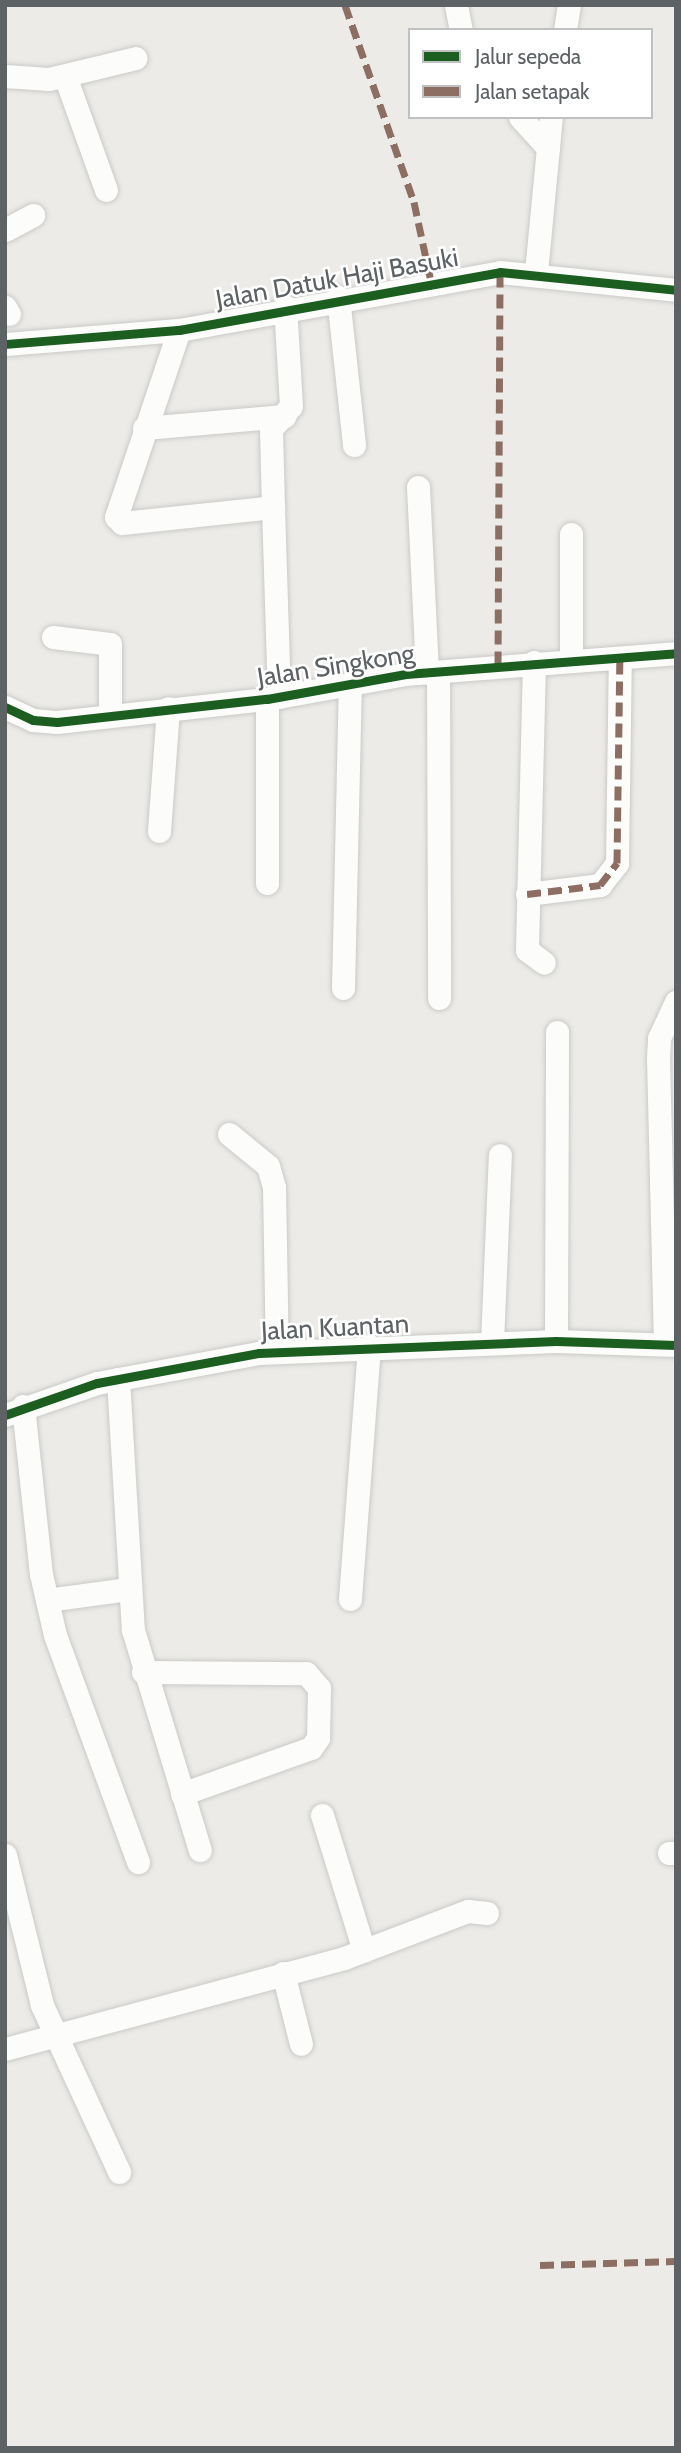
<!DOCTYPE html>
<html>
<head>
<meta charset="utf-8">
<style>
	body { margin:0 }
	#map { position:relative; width:681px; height:2453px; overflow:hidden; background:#edebe7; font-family:Cabin,sans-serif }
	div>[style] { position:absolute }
	.roads { filter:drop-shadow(0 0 2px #c9cac9) drop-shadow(0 0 2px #c9cac9) }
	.minor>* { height:23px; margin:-11.5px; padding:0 11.5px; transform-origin:11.5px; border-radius:11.5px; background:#fcfcfb }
	.quiet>* { height:7px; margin-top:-3.5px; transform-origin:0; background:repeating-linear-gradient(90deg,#8d6e63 0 14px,transparent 0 21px) }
	.cycleway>* { height:9px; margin:-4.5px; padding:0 4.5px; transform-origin:4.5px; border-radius:4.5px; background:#1b5e20 }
	span { translate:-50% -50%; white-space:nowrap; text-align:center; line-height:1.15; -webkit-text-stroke:5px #fff; paint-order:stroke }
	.street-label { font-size:26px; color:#5d6265 }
	.frame { position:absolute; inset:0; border:7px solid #5d6265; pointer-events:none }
	.legend { position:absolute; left:408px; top:28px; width:245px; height:91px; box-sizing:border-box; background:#fff; border:2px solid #bec0c1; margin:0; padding:9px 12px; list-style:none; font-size:21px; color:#5d6265 }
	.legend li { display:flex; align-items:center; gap:14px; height:35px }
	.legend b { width:35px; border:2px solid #bec0c1 }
</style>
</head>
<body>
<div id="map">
	<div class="roads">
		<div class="minor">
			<div style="left:456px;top:5px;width:25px;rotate:79deg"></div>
			<div style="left:565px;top:30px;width:25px;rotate:-81deg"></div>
			<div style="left:5px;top:76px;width:44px;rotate:3.9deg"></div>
			<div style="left:49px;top:79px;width:89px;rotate:-13.6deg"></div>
			<div style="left:65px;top:76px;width:121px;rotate:70.2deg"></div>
			<div style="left:520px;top:117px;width:42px;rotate:47.9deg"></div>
			<div style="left:5px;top:230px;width:32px;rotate:-28deg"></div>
			<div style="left:536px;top:272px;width:156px;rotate:-84.5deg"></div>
			<div style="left:338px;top:297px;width:149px;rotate:83.8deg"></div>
			<div style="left:5px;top:307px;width:8px;rotate:60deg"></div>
			<div style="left:179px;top:330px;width:197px;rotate:108.6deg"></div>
			<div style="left:116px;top:517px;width:8px;rotate:45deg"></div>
			<div style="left:122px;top:523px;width:152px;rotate:-6deg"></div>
			<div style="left:273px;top:507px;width:190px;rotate:88.2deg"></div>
			<div style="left:5px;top:344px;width:175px;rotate:-4.6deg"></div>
			<div style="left:179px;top:330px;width:326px;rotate:-10.2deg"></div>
			<div style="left:500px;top:272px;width:177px;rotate:5.8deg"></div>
			<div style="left:144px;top:428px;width:141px;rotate:-4.9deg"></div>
			<div style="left:418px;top:487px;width:186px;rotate:87.2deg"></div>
			<div style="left:273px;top:507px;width:78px;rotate:-91.5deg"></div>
			<div style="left:271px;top:429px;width:30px;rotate:-49deg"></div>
			<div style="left:291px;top:406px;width:100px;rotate:-93.4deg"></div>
			<div style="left:53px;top:637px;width:57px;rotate:7deg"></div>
			<div style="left:110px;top:644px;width:71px;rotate:90deg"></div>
			<div style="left:571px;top:660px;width:126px;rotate:-90deg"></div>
			<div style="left:534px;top:662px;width:288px;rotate:91.4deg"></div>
			<div style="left:527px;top:950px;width:21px;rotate:37deg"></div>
			<div style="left:438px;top:673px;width:325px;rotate:89.8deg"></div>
			<div style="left:5px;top:707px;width:31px;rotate:25deg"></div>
			<div style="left:33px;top:720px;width:24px;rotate:5deg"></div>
			<div style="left:57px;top:722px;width:211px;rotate:-6.3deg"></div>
			<div style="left:267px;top:699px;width:141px;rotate:-10.2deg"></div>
			<div style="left:406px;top:674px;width:271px;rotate:-4.4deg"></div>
			<div style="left:159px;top:831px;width:123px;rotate:-85.8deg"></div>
			<div style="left:267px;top:883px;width:184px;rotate:-90deg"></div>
			<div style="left:527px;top:894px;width:74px;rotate:-7deg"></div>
			<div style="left:600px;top:885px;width:28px;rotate:-52deg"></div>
			<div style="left:617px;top:863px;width:205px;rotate:-89.2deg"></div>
			<div style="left:343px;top:988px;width:304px;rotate:-88.7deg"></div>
			<div style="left:229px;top:1134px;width:50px;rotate:39.4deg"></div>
			<div style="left:268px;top:1166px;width:22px;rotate:74deg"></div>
			<div style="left:274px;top:1187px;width:165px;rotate:89deg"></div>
			<div style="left:556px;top:1341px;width:309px;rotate:-89.8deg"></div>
			<div style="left:492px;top:1343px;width:188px;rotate:-87.6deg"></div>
			<div style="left:665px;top:1344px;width:286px;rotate:-91.4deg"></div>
			<div style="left:658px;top:1058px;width:20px;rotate:-87deg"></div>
			<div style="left:659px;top:1038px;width:40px;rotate:-65deg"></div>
			<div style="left:118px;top:1379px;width:251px;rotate:86.6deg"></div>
			<div style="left:133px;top:1630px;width:230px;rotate:73.1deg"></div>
			<div style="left:23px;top:1406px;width:169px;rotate:83.9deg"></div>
			<div style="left:41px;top:1574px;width:63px;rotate:77.1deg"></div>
			<div style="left:55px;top:1635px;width:242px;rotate:69.9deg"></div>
			<div style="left:5px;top:1415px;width:97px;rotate:-19.2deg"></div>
			<div style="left:97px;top:1383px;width:165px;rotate:-10.5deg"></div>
			<div style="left:259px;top:1353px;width:297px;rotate:-2.3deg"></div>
			<div style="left:556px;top:1341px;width:120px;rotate:1.9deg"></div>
			<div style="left:350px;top:1599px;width:254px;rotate:-85.7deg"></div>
			<div style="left:47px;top:1600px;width:82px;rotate:-7.7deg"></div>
			<div style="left:143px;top:1672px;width:163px;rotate:0.4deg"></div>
			<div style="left:306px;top:1673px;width:20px;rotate:49deg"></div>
			<div style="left:319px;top:1688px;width:50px;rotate:91.1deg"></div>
			<div style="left:318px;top:1738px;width:12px;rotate:125deg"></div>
			<div style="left:311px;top:1748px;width:137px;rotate:160.4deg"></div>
			<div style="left:322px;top:1815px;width:142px;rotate:72.8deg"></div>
			<div style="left:669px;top:1853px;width:7px"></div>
			<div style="left:5px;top:1855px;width:154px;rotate:76.1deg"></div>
			<div style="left:42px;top:2005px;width:184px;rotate:65.2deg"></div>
			<div style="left:283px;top:1973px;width:73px;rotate:75.8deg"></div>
			<div style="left:5px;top:2049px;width:351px;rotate:-15deg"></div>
			<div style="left:344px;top:1958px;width:133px;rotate:-20.8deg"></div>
			<div style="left:468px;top:1911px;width:19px;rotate:6deg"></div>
		</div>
	</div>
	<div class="quiet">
		<div style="left:345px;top:5px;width:209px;rotate:70.7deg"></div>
		<div style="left:414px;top:202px;width:81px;rotate:77.9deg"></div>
		<div style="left:498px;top:665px;width:393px;rotate:-89.7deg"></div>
		<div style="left:527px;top:894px;width:74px;rotate:-7deg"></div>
		<div style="left:600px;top:885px;width:28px;rotate:-52deg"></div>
		<div style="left:617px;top:863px;width:205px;rotate:-89.2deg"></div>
		<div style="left:540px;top:2265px;width:136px;rotate:-1.7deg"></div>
	</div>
	<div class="cycleway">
		<div style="left:5px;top:344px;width:175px;rotate:-4.6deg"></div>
		<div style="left:179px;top:330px;width:326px;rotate:-10.2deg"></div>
		<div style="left:500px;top:272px;width:177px;rotate:5.8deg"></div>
		<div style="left:5px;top:707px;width:31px;rotate:25deg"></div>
		<div style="left:33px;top:720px;width:24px;rotate:5deg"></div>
		<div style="left:57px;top:722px;width:211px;rotate:-6.3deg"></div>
		<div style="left:267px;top:699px;width:141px;rotate:-10.2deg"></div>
		<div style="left:406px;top:674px;width:271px;rotate:-4.4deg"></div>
		<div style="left:5px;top:1415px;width:97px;rotate:-19.2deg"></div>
		<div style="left:97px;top:1383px;width:165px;rotate:-10.5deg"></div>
		<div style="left:259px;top:1353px;width:297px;rotate:-2.3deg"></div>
		<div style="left:556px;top:1341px;width:120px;rotate:1.9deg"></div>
	</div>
	<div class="street-label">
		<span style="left:337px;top:279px;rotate:-10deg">Jalan Datuk Haji Basuki</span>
		<span style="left:336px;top:666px;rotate:-9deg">Jalan Singkong</span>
		<span style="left:335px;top:1328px;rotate:-3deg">Jalan Kuantan</span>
	</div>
	<div class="frame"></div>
	<ul class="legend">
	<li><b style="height:9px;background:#1b5e20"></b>Jalur sepeda</li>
	<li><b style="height:9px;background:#8d6e63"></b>Jalan setapak</li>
	</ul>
</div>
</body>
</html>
